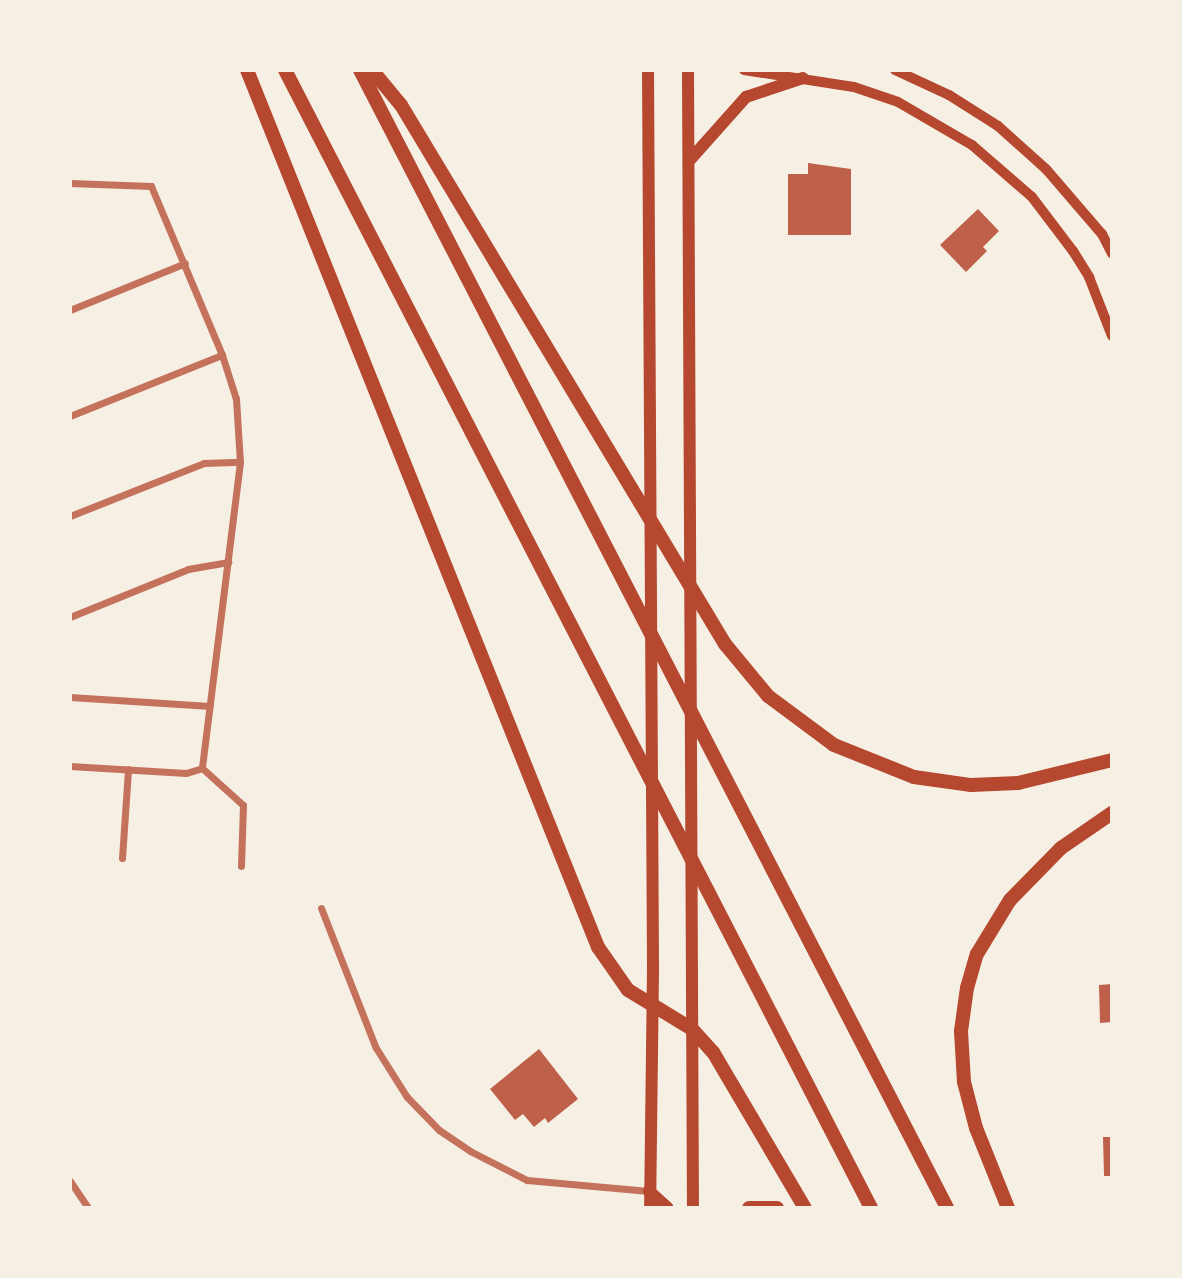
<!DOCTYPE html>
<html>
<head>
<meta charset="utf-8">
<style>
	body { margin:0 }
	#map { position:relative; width:1182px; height:1278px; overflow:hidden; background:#f6efe4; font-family:"Space Grotesk",sans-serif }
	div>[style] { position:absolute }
	.building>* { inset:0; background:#bf614a }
	.minor>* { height:7px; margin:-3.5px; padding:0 3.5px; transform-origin:3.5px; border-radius:3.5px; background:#c5725c }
	.secondary>* { height:10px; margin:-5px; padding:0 5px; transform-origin:5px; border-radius:5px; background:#b5482f }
	.primary>* { height:12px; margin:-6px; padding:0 6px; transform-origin:6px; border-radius:6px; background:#b5482f }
	.motorway>* { height:14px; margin:-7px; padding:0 7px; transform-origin:7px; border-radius:7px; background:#b5482f }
	span { translate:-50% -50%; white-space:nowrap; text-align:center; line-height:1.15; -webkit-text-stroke:7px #f6efe4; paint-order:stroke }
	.frame { position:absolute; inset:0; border:72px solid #f6efe4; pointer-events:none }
</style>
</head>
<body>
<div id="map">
	<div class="building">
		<div style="clip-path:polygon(808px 163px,851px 169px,851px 235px,788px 235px,788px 174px,808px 174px)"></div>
		<div style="clip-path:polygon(978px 209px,999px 231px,983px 247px,987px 251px,966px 272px,940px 245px)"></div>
		<div style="clip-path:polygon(1112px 984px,1112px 1022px,1100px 1023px,1099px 985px)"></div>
		<div style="clip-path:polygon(539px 1049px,578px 1099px,548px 1123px,545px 1118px,534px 1127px,523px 1114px,515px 1120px,490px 1089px)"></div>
		<div style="clip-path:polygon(1103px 1137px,1112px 1137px,1112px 1176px,1104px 1176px)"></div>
	</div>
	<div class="minor">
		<div style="left:70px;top:183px;width:81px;rotate:2.1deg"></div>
		<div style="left:151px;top:186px;width:183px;rotate:67.2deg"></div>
		<div style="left:222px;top:355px;width:46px;rotate:72.3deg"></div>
		<div style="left:236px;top:399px;width:63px;rotate:86.4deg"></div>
		<div style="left:240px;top:462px;width:308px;rotate:97.1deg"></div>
		<div style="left:70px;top:310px;width:124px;rotate:-22.2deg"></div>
		<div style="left:70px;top:416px;width:164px;rotate:-21.9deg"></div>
		<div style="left:70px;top:516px;width:144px;rotate:-21.6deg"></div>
		<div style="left:204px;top:463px;width:36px;rotate:-2deg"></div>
		<div style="left:70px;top:617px;width:127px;rotate:-22.1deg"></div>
		<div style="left:188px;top:569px;width:41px;rotate:-9.9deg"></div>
		<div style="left:70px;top:697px;width:140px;rotate:3.7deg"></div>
		<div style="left:70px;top:766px;width:116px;rotate:3.5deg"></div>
		<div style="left:186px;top:773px;width:17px;rotate:-17deg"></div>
		<div style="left:202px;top:768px;width:55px;rotate:42.1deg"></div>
		<div style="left:243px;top:805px;width:61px;rotate:91.9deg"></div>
		<div style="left:122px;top:858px;width:89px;rotate:-86.1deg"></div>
		<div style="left:321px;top:908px;width:150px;rotate:68.6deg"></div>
		<div style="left:376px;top:1048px;width:58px;rotate:57.7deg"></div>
		<div style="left:407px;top:1097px;width:46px;rotate:45.9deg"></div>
		<div style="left:439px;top:1130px;width:37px;rotate:34deg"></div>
		<div style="left:470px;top:1151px;width:64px;rotate:27deg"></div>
		<div style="left:527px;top:1180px;width:122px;rotate:5.2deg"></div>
		<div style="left:70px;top:1181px;width:32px;rotate:56deg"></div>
	</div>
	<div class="secondary">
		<div style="left:744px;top:70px;width:111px;rotate:8.8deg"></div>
		<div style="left:854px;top:87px;width:46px;rotate:18.8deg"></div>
		<div style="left:898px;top:102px;width:86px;rotate:30.2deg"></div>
		<div style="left:972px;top:145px;width:79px;rotate:40.9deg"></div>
		<div style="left:1032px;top:197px;width:68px;rotate:52.8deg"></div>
		<div style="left:1073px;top:251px;width:31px;rotate:58deg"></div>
		<div style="left:1089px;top:277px;width:63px;rotate:68.7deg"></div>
		<div style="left:895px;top:70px;width:60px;rotate:24.8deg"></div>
		<div style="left:949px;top:95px;width:58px;rotate:32.3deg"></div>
		<div style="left:998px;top:126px;width:64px;rotate:41.9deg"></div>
		<div style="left:1046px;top:169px;width:86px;rotate:49.3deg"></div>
		<div style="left:1102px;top:234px;width:22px;rotate:63deg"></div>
	</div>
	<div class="primary">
		<div style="left:648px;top:70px;width:900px;rotate:89.68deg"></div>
		<div style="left:653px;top:970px;width:238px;rotate:90.7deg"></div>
		<div style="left:688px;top:70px;width:1138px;rotate:89.75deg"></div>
		<div style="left:689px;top:161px;width:86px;rotate:-48.3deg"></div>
		<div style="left:746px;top:97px;width:60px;rotate:-18.4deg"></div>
		<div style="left:649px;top:1191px;width:25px;rotate:42deg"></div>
	</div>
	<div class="motorway">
		<div style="left:247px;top:70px;width:945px;rotate:68.19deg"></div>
		<div style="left:598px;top:947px;width:52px;rotate:55.1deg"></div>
		<div style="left:628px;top:990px;width:75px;rotate:31.4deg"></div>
		<div style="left:692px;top:1029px;width:31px;rotate:48deg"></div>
		<div style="left:713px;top:1052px;width:181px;rotate:59.5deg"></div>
		<div style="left:285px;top:70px;width:1280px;rotate:62.75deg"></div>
		<div style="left:360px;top:70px;width:1280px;rotate:62.71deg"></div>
		<div style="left:372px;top:70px;width:45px;rotate:50.4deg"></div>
		<div style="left:401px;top:105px;width:629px;rotate:58.99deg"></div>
		<div style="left:725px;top:644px;width:67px;rotate:50.4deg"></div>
		<div style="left:768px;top:696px;width:82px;rotate:36.6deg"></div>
		<div style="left:834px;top:745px;width:86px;rotate:21.8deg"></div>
		<div style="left:914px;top:777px;width:58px;rotate:8deg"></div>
		<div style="left:971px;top:785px;width:47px;rotate:-2.4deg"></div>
		<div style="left:1018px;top:783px;width:97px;rotate:-13.7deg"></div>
		<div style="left:749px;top:1208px;width:28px"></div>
		<div style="left:1008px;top:1208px;width:86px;rotate:-111.8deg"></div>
		<div style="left:976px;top:1128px;width:48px;rotate:-104.6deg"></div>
		<div style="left:964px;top:1082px;width:51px;rotate:-93.4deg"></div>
		<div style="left:961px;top:1031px;width:43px;rotate:-82.1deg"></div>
		<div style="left:967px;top:988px;width:35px;rotate:-74deg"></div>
		<div style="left:977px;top:954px;width:63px;rotate:-58.6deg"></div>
		<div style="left:1010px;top:900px;width:73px;rotate:-45.6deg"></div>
		<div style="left:1061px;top:848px;width:62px;rotate:-34.5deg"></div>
	</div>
	<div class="frame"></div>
</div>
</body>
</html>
